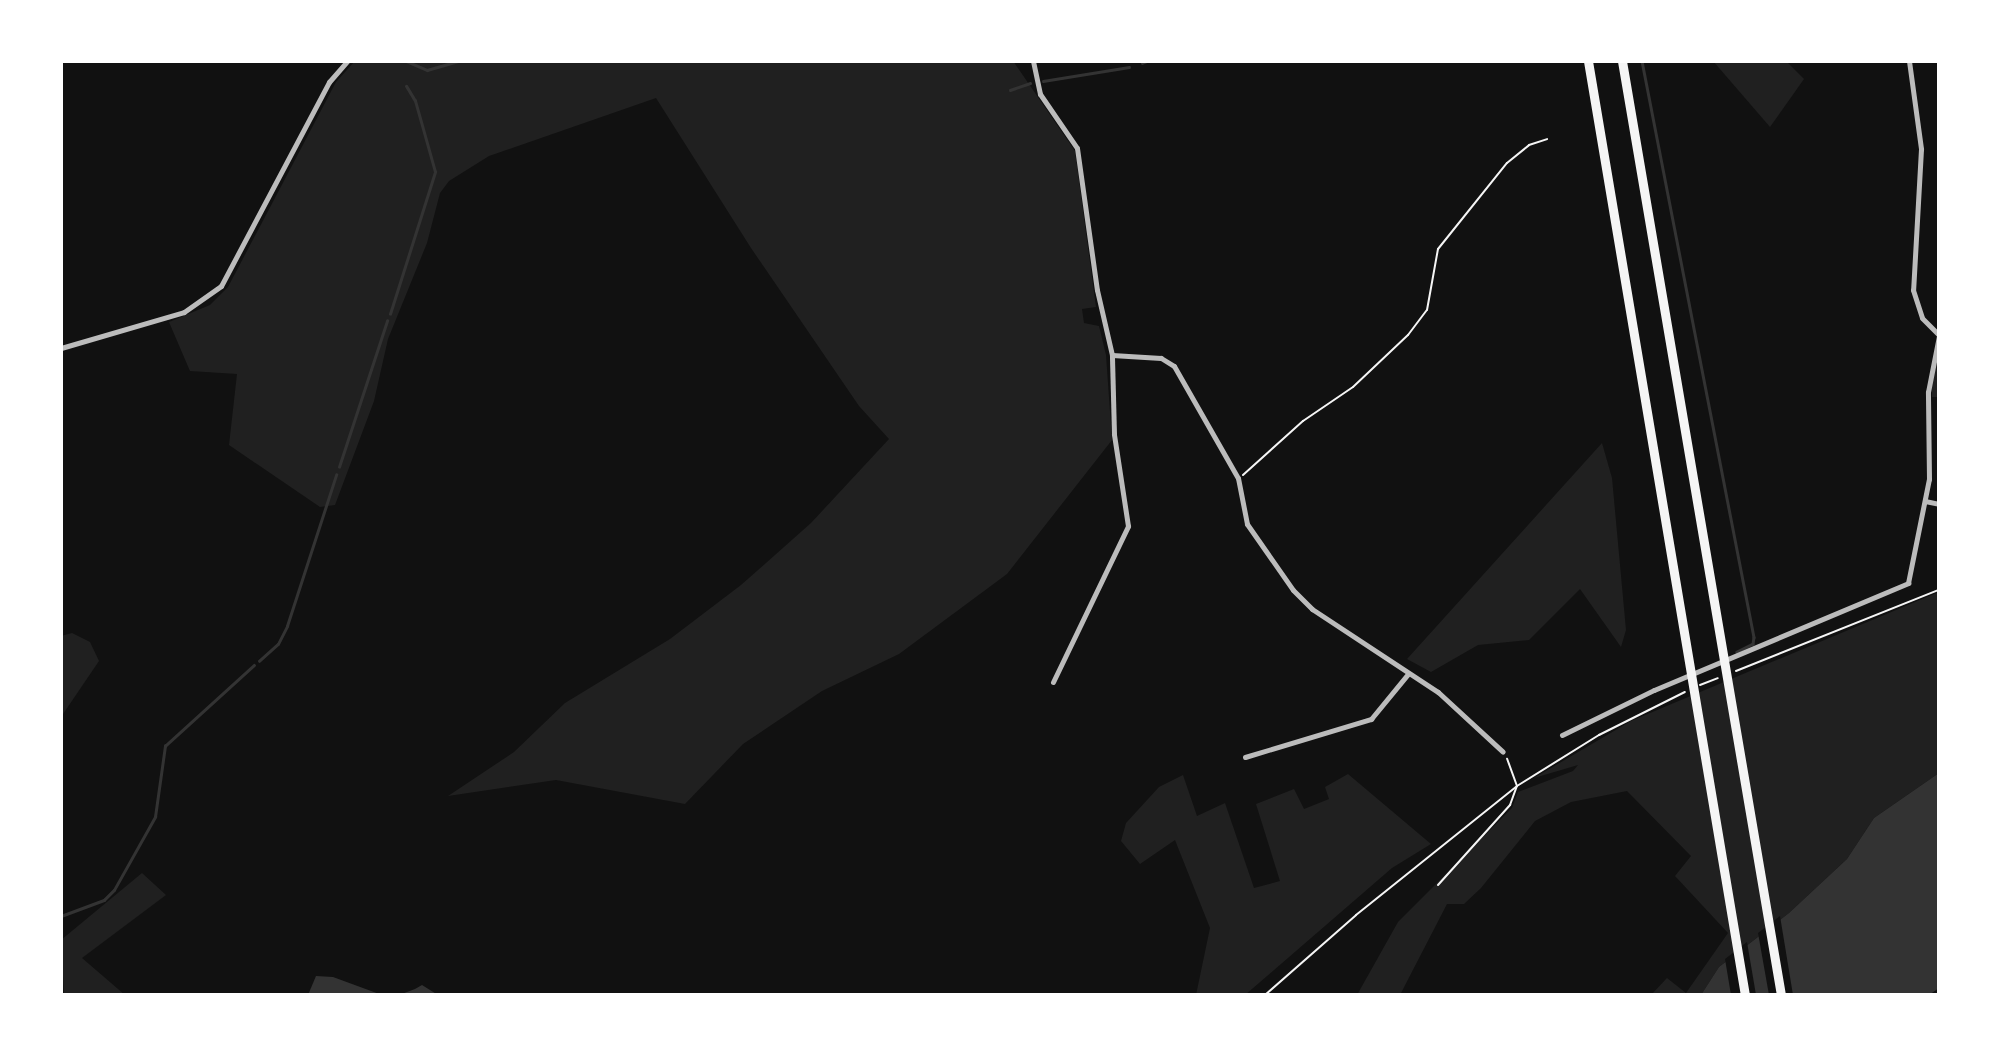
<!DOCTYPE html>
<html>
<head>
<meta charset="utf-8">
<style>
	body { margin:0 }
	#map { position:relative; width:2000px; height:1056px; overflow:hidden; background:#111; font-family:"Varela Round",sans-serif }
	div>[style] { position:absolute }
	.green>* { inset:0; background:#202020 }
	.water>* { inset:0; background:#333 }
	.pier>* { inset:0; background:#111 }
	.stream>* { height:2.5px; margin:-1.25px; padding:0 1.25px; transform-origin:1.25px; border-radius:1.25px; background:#333 }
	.path>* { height:2px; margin:-1px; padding:0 1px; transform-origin:1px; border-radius:1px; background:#f5f5f5 }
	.minor>* { height:5px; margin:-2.5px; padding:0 2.5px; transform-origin:2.5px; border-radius:2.5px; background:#bcbcbc }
	.motorway>* { height:9px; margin:-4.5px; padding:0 4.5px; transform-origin:4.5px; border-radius:4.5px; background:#f5f5f5 }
	span { translate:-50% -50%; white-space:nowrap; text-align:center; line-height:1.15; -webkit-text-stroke:5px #fff; paint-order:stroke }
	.frame { position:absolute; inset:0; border:63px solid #fff; pointer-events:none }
</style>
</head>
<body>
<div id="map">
	<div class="green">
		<div style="clip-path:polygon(355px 61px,1013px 61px,1075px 151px,1096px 307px,1082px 309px,1084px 323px,1099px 326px,1106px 355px,1112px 440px,1007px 574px,899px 654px,822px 691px,743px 744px,685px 804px,556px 780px,448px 796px,514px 752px,565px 703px,670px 639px,741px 585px,811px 523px,889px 439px,859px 406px,751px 248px,656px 98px,489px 156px,449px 181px,440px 193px,427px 243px,388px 339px,374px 401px,335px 505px,320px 507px,229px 445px,237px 374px,190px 371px,169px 322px,210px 305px,228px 287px,336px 82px)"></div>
		<div style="clip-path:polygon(1713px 61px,1786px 61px,1804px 79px,1770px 127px)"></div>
		<div style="clip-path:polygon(1939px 351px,1939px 397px,1932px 397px,1932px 385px)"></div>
		<div style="clip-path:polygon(1602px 443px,1612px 478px,1626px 630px,1621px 647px,1580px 589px,1529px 640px,1478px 645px,1431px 672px,1407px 659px)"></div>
		<div style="clip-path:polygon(1939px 592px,1939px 773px,1874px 818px,1847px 859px,1789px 913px,1719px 967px,1701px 995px,1651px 995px,1667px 978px,1686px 993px,1728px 933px,1675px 876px,1691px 856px,1627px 791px,1571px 802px,1535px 821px,1481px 888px,1464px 904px,1447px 904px,1400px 995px,1357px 995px,1398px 922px,1512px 808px,1518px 792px,1573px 771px,1578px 765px,1534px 778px,1631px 721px)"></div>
		<div style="clip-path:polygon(72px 633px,90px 642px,99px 661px,61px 717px,61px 636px)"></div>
		<div style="clip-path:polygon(1348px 774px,1431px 844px,1392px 868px,1245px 995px,1196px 995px,1210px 928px,1175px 840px,1140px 864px,1121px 841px,1126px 823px,1159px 787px,1183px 775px,1197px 816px,1225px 803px,1254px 888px,1280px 881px,1256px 804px,1294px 789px,1304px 809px,1329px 799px,1325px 787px)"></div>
		<div style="clip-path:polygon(142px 873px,166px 895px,82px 958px,125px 995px,64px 995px,61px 940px)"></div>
	</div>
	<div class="water">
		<div style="clip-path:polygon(1939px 773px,1939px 988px,1929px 995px,1701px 995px,1719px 967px,1789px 913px,1847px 859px,1874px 818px)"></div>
		<div style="clip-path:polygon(316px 976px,333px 977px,382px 995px,308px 995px)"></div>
		<div style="clip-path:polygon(422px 985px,438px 995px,399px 995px,415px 989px)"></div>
	</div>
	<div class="pier">
		<div style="clip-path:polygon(1780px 916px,1793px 995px,1769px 995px,1758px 933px)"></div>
		<div style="clip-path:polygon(1747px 942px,1756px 995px,1731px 995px,1725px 959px)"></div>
	</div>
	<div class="stream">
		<div style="left:406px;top:61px;width:23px;rotate:23deg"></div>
		<div style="left:427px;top:70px;width:33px;rotate:-16deg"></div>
		<div style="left:1642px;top:61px;width:587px;rotate:79deg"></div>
		<div style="left:1754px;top:637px;width:7px;rotate:98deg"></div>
		<div style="left:1753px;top:644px;width:18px;rotate:153deg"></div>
		<div style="left:1142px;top:63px;width:5px;rotate:-22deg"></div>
		<div style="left:1043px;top:81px;width:87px;rotate:-9.2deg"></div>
		<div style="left:1010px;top:90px;width:21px;rotate:-19deg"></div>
		<div style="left:390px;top:314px;width:149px;rotate:-72.4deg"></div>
		<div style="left:435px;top:172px;width:74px;rotate:-105.7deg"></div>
		<div style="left:415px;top:101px;width:17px;rotate:-121deg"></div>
		<div style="left:339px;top:467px;width:154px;rotate:-71.8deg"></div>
		<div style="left:259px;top:661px;width:25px;rotate:-42deg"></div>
		<div style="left:278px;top:644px;width:20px;rotate:-63deg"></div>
		<div style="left:287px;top:626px;width:159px;rotate:-72deg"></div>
		<div style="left:61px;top:916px;width:46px;rotate:-20.4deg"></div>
		<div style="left:104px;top:900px;width:14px;rotate:-45deg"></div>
		<div style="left:114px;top:890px;width:84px;rotate:-60.7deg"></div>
		<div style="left:155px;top:817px;width:72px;rotate:-82deg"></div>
		<div style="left:165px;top:746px;width:120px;rotate:-42.3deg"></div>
	</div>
	<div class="path">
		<div style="left:1243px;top:475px;width:81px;rotate:-42deg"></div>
		<div style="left:1303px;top:421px;width:60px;rotate:-34.2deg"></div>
		<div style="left:1353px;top:387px;width:76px;rotate:-43.4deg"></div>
		<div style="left:1408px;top:335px;width:31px;rotate:-53deg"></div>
		<div style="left:1427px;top:310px;width:62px;rotate:-79.8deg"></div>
		<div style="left:1438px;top:249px;width:110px;rotate:-51.3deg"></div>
		<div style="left:1507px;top:163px;width:28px;rotate:-39deg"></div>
		<div style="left:1529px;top:145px;width:19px;rotate:-18deg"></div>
		<div style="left:1736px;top:671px;width:219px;rotate:-21.8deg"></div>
		<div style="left:1700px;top:685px;width:19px;rotate:-21deg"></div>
		<div style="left:1438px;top:885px;width:108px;rotate:-48deg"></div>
		<div style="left:1510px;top:805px;width:20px;rotate:-70deg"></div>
		<div style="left:1517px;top:786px;width:29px;rotate:-110deg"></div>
		<div style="left:1265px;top:995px;width:121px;rotate:-41.3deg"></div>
		<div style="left:1356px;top:915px;width:206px;rotate:-38.7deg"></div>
		<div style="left:1517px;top:786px;width:97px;rotate:-31.9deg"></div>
		<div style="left:1599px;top:735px;width:96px;rotate:-26.6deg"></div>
	</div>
	<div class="minor">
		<div style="left:1033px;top:61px;width:34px;rotate:78deg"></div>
		<div style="left:1040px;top:94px;width:65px;rotate:55.6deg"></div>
		<div style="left:1077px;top:148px;width:143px;rotate:82deg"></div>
		<div style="left:1097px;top:290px;width:67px;rotate:77deg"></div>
		<div style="left:1112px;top:355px;width:49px;rotate:3.5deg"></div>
		<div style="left:1161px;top:358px;width:15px;rotate:32deg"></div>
		<div style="left:1174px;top:366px;width:129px;rotate:60.3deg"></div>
		<div style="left:1238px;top:478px;width:47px;rotate:78.9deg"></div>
		<div style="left:1247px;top:524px;width:80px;rotate:55.1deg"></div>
		<div style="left:1293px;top:590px;width:27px;rotate:45deg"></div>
		<div style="left:1312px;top:609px;width:151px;rotate:33.4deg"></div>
		<div style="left:1438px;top:692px;width:88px;rotate:42.7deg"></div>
		<div style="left:1909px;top:61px;width:89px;rotate:82.2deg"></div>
		<div style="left:1921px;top:149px;width:141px;rotate:93.2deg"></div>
		<div style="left:1913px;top:290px;width:29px;rotate:72deg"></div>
		<div style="left:1922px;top:318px;width:24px;rotate:45deg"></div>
		<div style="left:61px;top:348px;width:128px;rotate:-16.3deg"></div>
		<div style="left:184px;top:312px;width:45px;rotate:-35.1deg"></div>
		<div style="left:221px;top:286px;width:231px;rotate:-62.1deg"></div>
		<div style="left:329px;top:82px;width:28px;rotate:-49deg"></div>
		<div style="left:1925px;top:501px;width:14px;rotate:12deg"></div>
		<div style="left:1053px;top:682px;width:173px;rotate:-64.3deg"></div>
		<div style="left:1128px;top:526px;width:93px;rotate:-98.7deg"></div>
		<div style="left:1114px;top:434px;width:79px;rotate:-91.5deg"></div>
		<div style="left:1562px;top:735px;width:102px;rotate:-26.1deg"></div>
		<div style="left:1654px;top:690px;width:276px;rotate:-22.8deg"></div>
		<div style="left:1908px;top:583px;width:106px;rotate:-78.6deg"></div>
		<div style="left:1929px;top:479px;width:87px;rotate:-90.7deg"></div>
		<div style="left:1928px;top:392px;width:57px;rotate:-78.9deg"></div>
		<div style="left:1245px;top:757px;width:132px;rotate:-16.8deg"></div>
		<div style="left:1371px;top:719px;width:58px;rotate:-50.6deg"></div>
	</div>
	<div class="motorway">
		<div style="left:1588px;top:61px;width:947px;rotate:80.46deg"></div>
		<div style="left:1622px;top:61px;width:947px;rotate:80.34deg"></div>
	</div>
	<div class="frame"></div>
</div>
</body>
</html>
